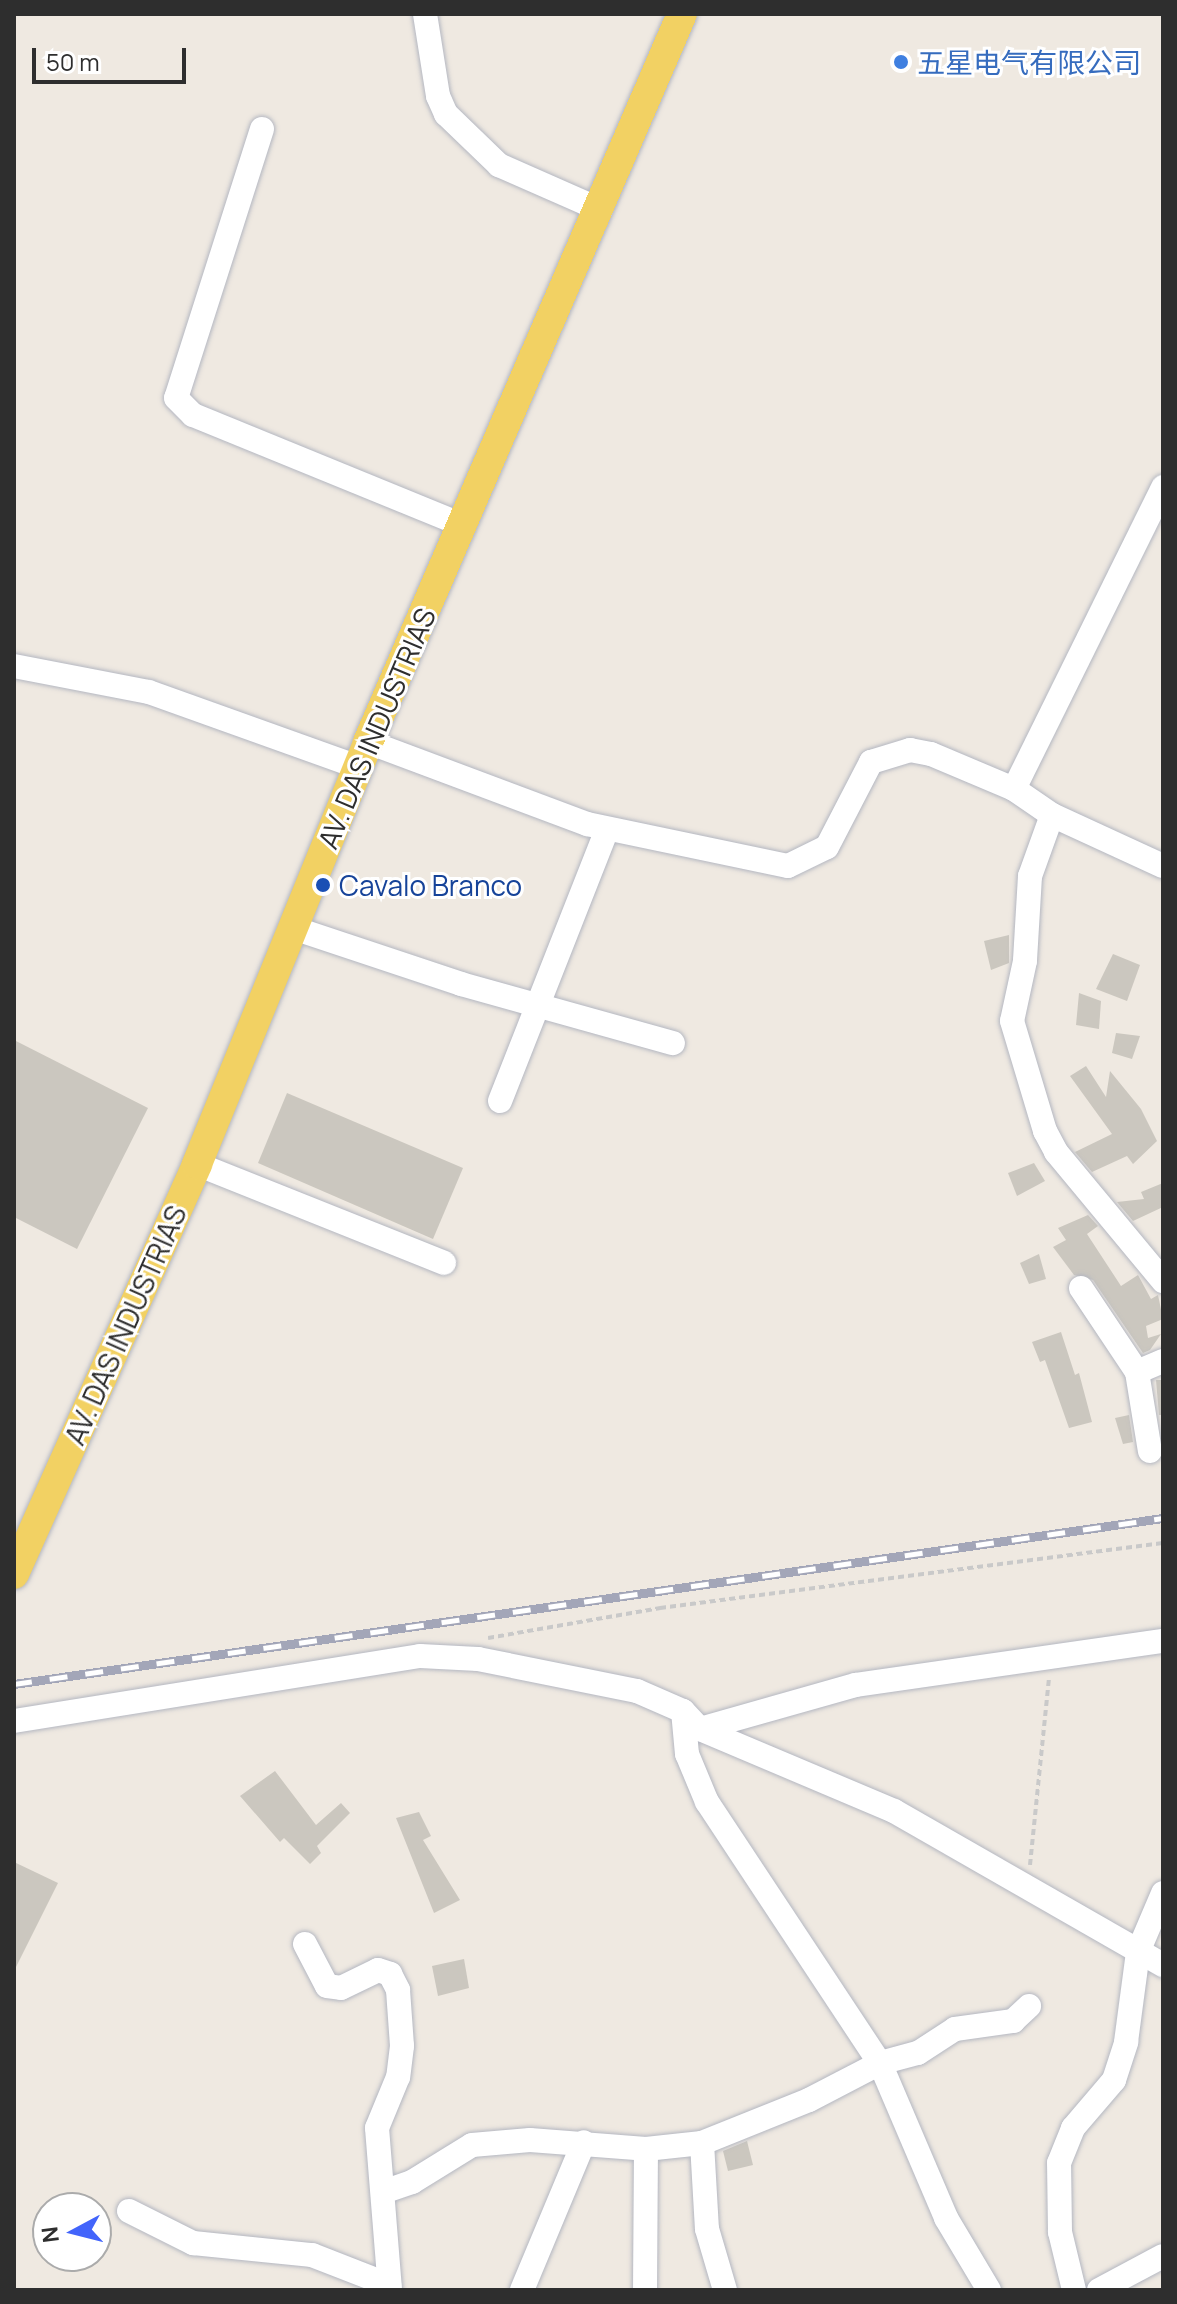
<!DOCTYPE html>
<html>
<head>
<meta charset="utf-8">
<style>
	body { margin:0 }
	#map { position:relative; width:1177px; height:2304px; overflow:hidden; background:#efe9e1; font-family:Manrope,"Noto Sans SC",sans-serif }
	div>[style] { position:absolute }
	.building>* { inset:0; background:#cbc7bf }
	.path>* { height:4px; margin-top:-2px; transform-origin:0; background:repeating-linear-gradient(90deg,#c9c9c9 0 6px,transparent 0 10px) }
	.roads { filter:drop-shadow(0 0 2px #b4b7c1) drop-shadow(0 0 2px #b4b7c1) }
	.minor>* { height:24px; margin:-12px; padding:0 12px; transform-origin:12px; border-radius:12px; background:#fff }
	.major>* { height:30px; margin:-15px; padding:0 15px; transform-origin:15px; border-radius:15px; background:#f2d163 }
	.rail>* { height:9px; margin-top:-4.5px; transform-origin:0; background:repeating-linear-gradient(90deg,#fff 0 18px,#a3a6b8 0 36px); box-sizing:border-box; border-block:2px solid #a3a6b8 }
	.dots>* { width:22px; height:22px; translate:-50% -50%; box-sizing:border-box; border:4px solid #fff; border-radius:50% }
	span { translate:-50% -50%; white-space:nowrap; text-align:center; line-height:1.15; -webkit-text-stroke:6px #fff; paint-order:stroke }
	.shop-label { font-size:28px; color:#366cbe }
	.left { translate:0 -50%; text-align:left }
	.street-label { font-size:28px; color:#2e2e2e }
	.transit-label { font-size:28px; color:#164399 }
	.frame { position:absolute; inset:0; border:16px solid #2e2e2e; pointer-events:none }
	.north { position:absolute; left:32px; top:2192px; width:80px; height:80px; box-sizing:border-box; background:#fff; border:2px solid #ababab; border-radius:50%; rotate:263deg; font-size:22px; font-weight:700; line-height:32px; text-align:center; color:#2e2e2e }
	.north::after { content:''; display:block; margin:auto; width:28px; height:36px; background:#4264fb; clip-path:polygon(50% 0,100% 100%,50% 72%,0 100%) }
	.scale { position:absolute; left:32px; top:48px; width:154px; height:36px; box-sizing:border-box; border:4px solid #2e2e2e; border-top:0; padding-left:10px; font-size:24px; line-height:28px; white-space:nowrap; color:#2e2e2e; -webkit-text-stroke:6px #fff; paint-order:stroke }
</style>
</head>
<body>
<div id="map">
	<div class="building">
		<div style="clip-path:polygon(1009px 935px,1009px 963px,991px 970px,984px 941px)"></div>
		<div style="clip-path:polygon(1113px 954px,1140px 965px,1127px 1001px,1096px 989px)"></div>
		<div style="clip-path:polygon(1079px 993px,1101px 1001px,1099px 1029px,1076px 1025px)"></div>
		<div style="clip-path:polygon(1116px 1033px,1140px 1036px,1132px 1059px,1112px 1053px)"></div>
		<div style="clip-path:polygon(14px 1040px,148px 1108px,77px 1249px,14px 1217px)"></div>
		<div style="clip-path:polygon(1086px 1066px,1106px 1097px,1110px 1071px,1141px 1109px,1157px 1141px,1133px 1164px,1127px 1156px,1092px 1172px,1075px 1152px,1112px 1134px,1070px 1076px)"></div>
		<div style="clip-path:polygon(287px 1093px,463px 1168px,433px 1239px,258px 1163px)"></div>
		<div style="clip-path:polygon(1034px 1163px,1045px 1181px,1017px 1196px,1008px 1173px)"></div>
		<div style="clip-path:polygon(1163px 1183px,1163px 1207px,1133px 1221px,1117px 1202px,1144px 1199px,1141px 1192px)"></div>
		<div style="clip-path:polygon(1088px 1215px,1098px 1226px,1087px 1234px,1121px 1286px,1138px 1275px,1151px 1299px,1158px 1295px,1163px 1319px,1146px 1326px,1148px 1338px,1161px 1334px,1150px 1350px,1143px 1353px,1093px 1280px,1074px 1275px,1053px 1247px,1066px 1240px,1058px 1228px)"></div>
		<div style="clip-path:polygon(1039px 1254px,1046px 1279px,1029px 1284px,1020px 1263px)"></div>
		<div style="clip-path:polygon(1061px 1332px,1075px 1375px,1079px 1373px,1092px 1422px,1069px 1428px,1045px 1360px,1040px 1362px,1032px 1342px)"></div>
		<div style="clip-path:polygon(1156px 1380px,1163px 1380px,1163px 1415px,1159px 1415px)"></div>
		<div style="clip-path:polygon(1129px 1415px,1133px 1442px,1123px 1444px,1115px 1418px)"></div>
		<div style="clip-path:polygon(275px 1771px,316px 1825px,341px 1803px,350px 1813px,317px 1846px,321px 1853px,310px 1864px,284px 1838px,280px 1842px,240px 1796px)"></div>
		<div style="clip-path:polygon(419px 1812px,431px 1836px,423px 1840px,460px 1900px,434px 1913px,396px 1818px)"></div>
		<div style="clip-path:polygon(14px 1862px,58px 1883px,14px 1971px)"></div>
		<div style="clip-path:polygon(464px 1959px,469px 1988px,438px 1996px,432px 1966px)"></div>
		<div style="clip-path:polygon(747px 2141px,753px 2165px,728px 2171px,723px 2151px)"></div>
	</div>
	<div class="path">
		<div style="left:488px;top:1638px;width:175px;rotate:-9.9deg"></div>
		<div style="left:660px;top:1608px;width:507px;rotate:-7.36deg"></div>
		<div style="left:1030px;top:1865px;width:187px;rotate:-84.2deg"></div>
	</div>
	<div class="roads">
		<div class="minor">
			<div style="left:425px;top:14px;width:83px;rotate:81deg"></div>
			<div style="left:438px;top:96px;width:20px;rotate:66deg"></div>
			<div style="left:446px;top:114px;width:74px;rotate:43.9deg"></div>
			<div style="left:499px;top:165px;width:111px;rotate:23.8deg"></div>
			<div style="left:262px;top:129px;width:282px;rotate:107.7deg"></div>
			<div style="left:176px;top:398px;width:24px;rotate:45deg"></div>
			<div style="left:193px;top:415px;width:291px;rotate:22.2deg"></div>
			<div style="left:14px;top:666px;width:137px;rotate:10.9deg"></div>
			<div style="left:149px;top:692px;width:223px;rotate:19.7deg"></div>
			<div style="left:368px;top:742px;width:234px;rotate:20.5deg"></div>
			<div style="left:587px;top:824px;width:205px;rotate:11.8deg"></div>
			<div style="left:788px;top:866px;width:43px;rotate:-26deg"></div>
			<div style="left:827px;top:847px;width:96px;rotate:-62.6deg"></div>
			<div style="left:871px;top:762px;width:41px;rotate:-17.1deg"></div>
			<div style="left:910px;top:750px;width:21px;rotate:11deg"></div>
			<div style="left:931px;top:754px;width:90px;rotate:22.9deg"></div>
			<div style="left:1014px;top:789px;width:46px;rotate:34.4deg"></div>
			<div style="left:1052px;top:815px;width:122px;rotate:24.7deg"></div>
			<div style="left:1014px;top:789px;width:337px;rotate:-63.7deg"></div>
			<div style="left:1052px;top:815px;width:65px;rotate:109.8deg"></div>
			<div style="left:1030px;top:876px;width:85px;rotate:93.4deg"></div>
			<div style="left:1025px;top:961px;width:61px;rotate:102.2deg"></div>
			<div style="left:1012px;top:1021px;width:115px;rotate:73.3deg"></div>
			<div style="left:1045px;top:1131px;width:24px;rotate:62deg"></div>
			<div style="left:1056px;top:1152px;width:168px;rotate:50.3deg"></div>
			<div style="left:293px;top:928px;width:177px;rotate:18.4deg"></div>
			<div style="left:461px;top:984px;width:220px;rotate:15.6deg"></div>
			<div style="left:500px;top:1101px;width:292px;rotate:-68.5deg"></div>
			<div style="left:197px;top:1164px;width:266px;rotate:21.8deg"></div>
			<div style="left:1081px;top:1288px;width:101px;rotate:56.3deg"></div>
			<div style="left:1137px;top:1372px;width:80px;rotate:80.7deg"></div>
			<div style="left:1137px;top:1372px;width:28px;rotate:-23deg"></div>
			<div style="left:683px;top:1711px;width:43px;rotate:84.7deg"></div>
			<div style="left:687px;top:1754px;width:52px;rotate:67.4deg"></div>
			<div style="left:707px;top:1802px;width:313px;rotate:56.5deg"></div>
			<div style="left:880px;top:2063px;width:168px;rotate:66.9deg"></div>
			<div style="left:946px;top:2218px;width:84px;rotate:59.2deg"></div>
			<div style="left:14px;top:1721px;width:411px;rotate:-9.1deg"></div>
			<div style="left:420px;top:1656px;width:58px;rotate:3deg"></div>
			<div style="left:478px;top:1659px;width:162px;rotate:11.4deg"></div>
			<div style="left:637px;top:1691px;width:50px;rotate:23.5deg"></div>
			<div style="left:683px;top:1711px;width:25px;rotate:47deg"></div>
			<div style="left:700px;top:1729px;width:211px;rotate:22.9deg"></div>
			<div style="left:894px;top:1811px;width:310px;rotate:29.8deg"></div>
			<div style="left:700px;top:1729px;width:162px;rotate:-15.8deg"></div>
			<div style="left:856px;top:1685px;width:310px;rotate:-8.2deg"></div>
			<div style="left:305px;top:1944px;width:47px;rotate:62.4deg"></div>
			<div style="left:327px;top:1986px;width:14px;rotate:8deg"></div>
			<div style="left:341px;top:1988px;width:41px;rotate:-25.9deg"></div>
			<div style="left:378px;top:1970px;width:13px;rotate:18deg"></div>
			<div style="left:390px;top:1974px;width:18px;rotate:63deg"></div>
			<div style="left:398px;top:1990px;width:56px;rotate:85.9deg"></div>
			<div style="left:402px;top:2046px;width:31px;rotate:97deg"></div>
			<div style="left:398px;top:2077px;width:55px;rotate:112.4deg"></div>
			<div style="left:377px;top:2128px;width:163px;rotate:85.4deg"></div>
			<div style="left:702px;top:2143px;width:86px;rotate:86.7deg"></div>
			<div style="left:707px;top:2229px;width:64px;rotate:73.6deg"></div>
			<div style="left:383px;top:2192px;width:31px;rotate:-19deg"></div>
			<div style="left:412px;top:2182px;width:70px;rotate:-31.7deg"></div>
			<div style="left:472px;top:2145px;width:58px;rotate:-4.9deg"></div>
			<div style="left:530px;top:2140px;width:116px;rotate:4.4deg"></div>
			<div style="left:646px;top:2149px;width:56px;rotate:-6.1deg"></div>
			<div style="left:702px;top:2143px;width:115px;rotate:-21.9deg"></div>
			<div style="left:809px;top:2100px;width:80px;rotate:-27.5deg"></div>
			<div style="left:880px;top:2063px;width:39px;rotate:-15deg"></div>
			<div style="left:918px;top:2053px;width:44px;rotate:-33deg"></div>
			<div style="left:955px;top:2029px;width:59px;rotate:-7.9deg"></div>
			<div style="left:1013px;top:2021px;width:22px;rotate:-43deg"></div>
			<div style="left:129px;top:2211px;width:72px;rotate:26.6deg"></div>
			<div style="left:193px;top:2243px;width:120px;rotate:5.8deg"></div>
			<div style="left:312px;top:2255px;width:83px;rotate:21.3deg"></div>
			<div style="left:522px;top:2290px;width:160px;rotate:-67.3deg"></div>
			<div style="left:645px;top:2290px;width:141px;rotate:-89.6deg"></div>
			<div style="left:1074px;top:2290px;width:60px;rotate:-103.6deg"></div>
			<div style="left:1060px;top:2232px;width:69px;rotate:-90.8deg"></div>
			<div style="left:1059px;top:2163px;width:38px;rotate:-68deg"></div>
			<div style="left:1073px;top:2128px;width:63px;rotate:-49.5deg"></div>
			<div style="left:1114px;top:2080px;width:40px;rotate:-72deg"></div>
			<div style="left:1126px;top:2042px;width:91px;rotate:-82.4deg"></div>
			<div style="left:1138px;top:1952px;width:64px;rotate:-67deg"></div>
			<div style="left:1099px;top:2290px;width:72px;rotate:-28deg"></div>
		</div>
		<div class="major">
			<div style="left:14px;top:1574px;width:449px;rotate:-65.9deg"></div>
			<div style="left:197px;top:1164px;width:455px;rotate:-67.9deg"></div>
			<div style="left:368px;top:742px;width:793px;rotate:-66.67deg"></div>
		</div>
	</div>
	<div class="rail">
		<div style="left:14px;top:1684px;width:1161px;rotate:-8.22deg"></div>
	</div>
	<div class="dots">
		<div style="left:901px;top:62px;background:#3f7fe0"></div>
		<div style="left:323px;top:885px;background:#1a4fb4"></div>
	</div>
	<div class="shop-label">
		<span class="left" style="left:917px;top:62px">五星电气有限公司</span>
	</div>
	<div class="street-label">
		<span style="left:376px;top:728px;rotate:-67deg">AV. DAS INDUSTRIAS</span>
		<span style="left:125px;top:1325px;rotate:-66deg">AV. DAS INDUSTRIAS</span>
	</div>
	<div class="transit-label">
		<span class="left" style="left:339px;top:885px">Cavalo Branco</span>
	</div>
	<div class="frame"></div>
	<div class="north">N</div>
	<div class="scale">50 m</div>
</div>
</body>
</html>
